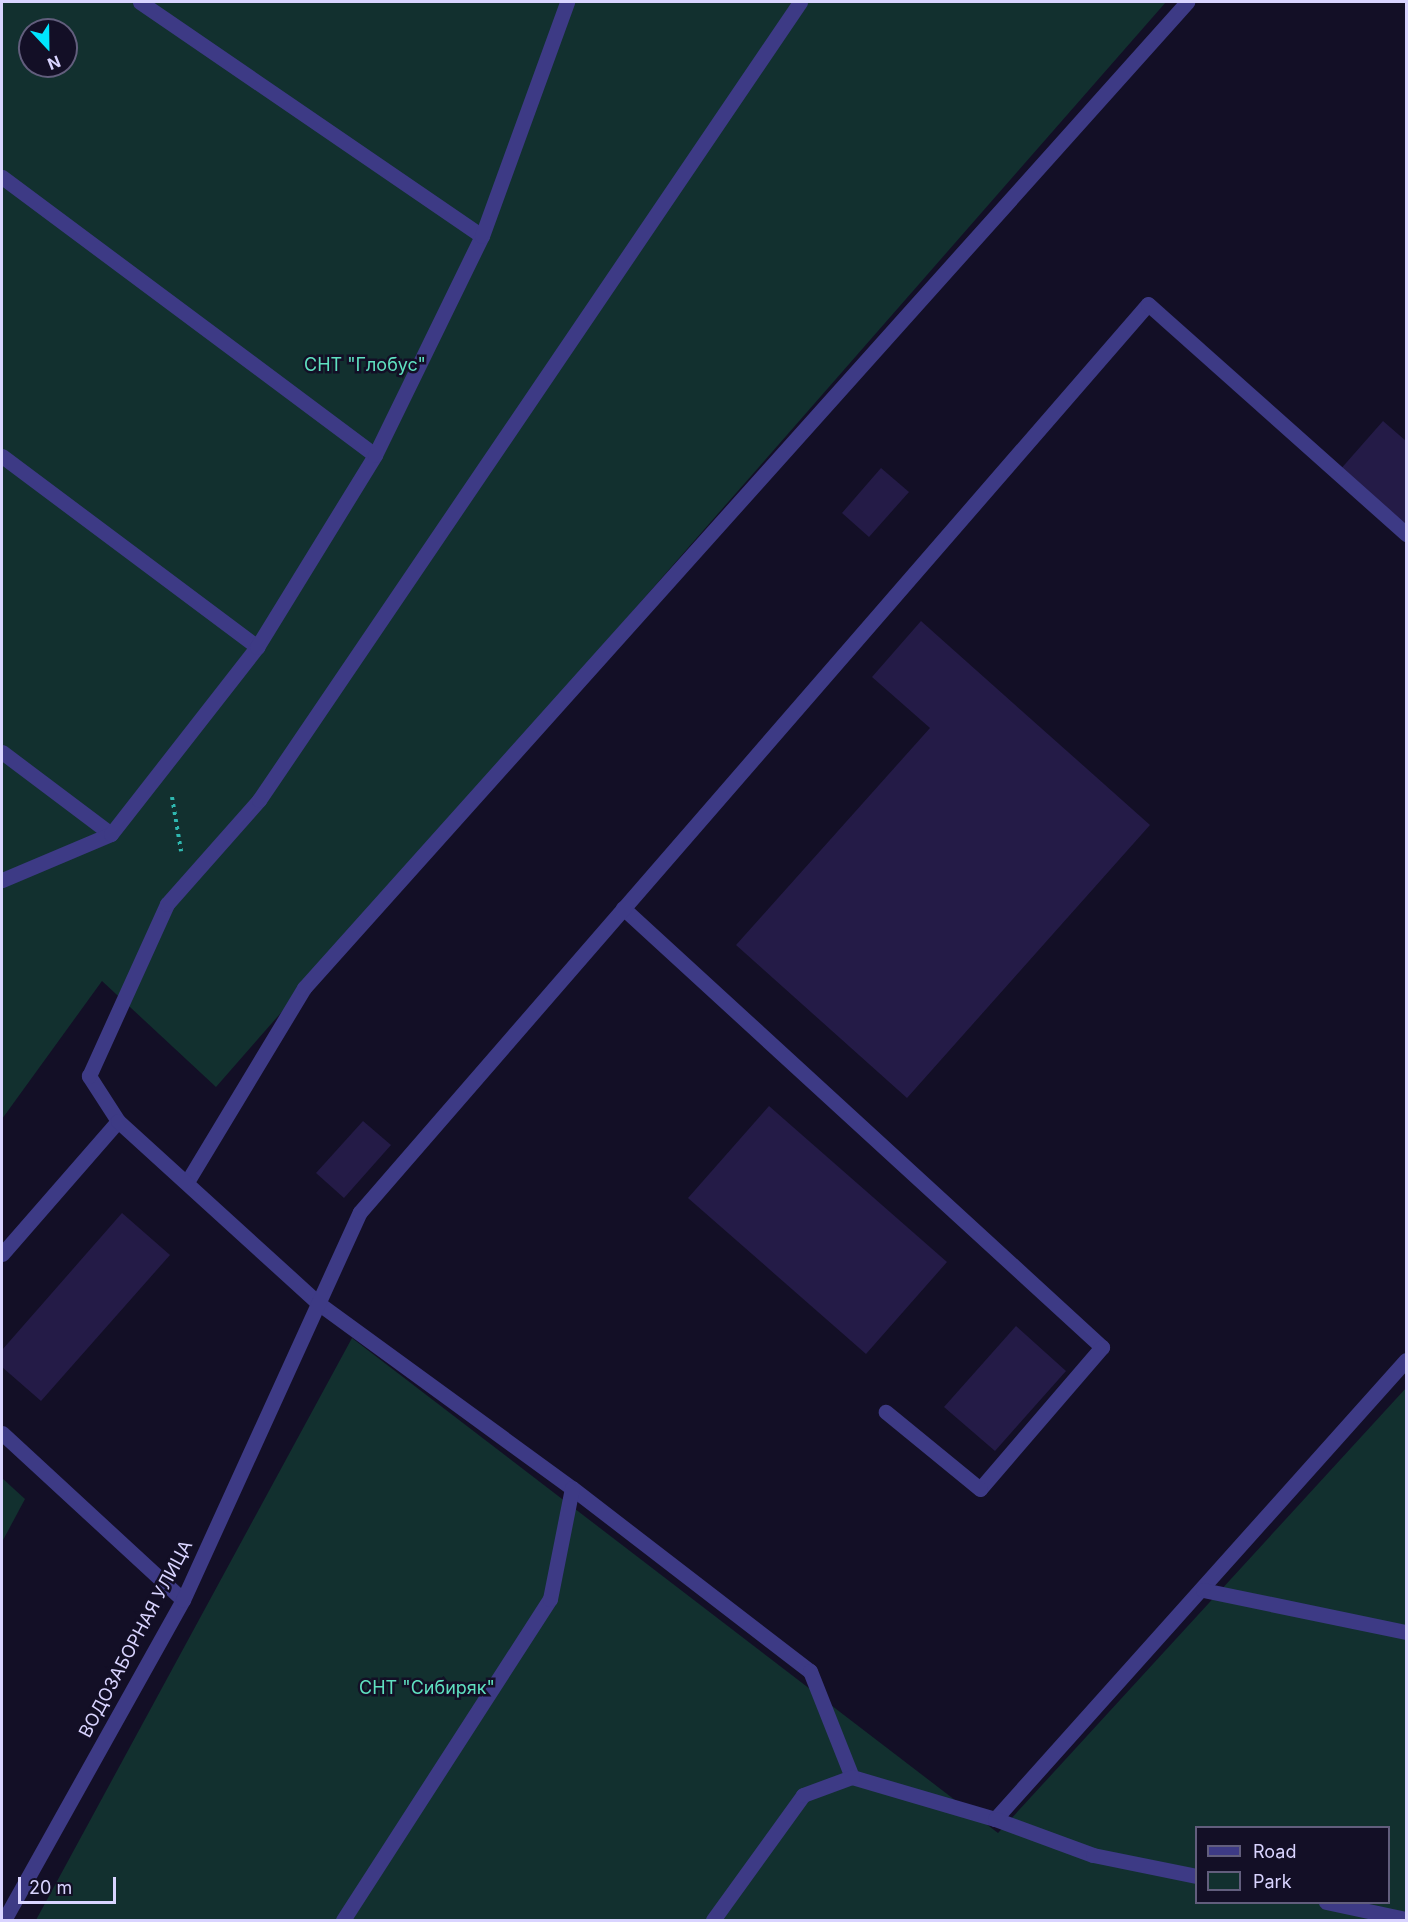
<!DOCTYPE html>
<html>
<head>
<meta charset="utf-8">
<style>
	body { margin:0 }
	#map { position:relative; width:1408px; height:1922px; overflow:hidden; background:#130f26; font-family:Inter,sans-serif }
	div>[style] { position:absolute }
	.green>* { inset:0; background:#12302f }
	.building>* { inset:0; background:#241b47 }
	.path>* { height:4px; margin-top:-2px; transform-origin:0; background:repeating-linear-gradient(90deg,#2fb8b0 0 3px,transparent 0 7.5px) }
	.minor>* { height:15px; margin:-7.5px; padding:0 7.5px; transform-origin:7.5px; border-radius:7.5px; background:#3d3a85 }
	span { translate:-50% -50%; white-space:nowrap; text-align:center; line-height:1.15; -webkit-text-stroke:5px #130f26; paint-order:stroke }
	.park-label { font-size:18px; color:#5fe0c0 }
	.street-label { font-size:18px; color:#d9d4ff }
	.frame { position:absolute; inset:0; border:3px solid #d9d4ff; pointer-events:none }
	.legend { position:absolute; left:1195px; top:1826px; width:195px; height:78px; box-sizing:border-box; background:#130f26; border:2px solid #625e7d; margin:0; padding:8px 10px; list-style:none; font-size:18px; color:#d9d4ff }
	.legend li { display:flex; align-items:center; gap:12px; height:30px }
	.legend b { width:30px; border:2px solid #625e7d }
	.north { position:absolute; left:18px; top:18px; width:60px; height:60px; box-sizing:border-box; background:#130f26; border:2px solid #625e7d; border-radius:50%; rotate:158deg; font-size:16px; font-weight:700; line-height:24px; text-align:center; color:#d9d4ff }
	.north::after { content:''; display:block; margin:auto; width:21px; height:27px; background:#00e5ff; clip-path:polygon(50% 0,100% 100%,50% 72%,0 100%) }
	.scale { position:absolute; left:18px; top:1877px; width:98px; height:27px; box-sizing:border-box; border:3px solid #d9d4ff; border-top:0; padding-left:8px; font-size:18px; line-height:21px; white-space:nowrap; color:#d9d4ff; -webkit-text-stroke:4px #130f26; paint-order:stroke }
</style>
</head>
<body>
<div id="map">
	<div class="green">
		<div style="clip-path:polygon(evenodd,2px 2px,1166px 2px,216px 1087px,102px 981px,2px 1119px,2px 2px,30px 30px,66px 30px,66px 66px,30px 66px,30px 30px)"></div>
		<div style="clip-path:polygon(evenodd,352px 1338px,998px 1833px,1406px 1388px,1406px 1920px,36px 1920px,352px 1338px,1196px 1828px,1388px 1828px,1388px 1902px,1196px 1902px,1196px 1828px)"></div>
		<div style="clip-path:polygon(2px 1478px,25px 1499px,2px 1542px)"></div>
	</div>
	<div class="building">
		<div style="clip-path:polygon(1383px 421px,1406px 441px,1406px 531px,1339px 471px)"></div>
		<div style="clip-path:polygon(881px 468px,909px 492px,869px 537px,842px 513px)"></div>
		<div style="clip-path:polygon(921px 621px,1150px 825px,907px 1098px,736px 945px,930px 728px,872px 677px)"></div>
		<div style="clip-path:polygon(769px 1106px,947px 1262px,866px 1354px,688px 1198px)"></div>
		<div style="clip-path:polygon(363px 1121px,391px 1145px,344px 1198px,316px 1173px)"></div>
		<div style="clip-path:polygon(122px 1213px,170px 1255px,41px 1401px,2px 1367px,2px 1350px)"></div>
		<div style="clip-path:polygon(1016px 1326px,1066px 1371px,995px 1451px,944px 1407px)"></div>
	</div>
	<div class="path">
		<div style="left:172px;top:797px;width:55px;rotate:80.5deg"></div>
	</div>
	<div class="minor">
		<div style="left:140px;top:2px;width:414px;rotate:34.4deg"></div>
		<div style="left:2px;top:177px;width:465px;rotate:36.7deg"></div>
		<div style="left:2px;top:456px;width:319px;rotate:36.8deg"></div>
		<div style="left:2px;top:752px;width:136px;rotate:37deg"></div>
		<div style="left:2px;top:880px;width:118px;rotate:-22.9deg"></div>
		<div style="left:111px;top:834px;width:237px;rotate:-52deg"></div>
		<div style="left:257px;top:647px;width:225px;rotate:-58.4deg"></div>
		<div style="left:375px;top:455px;width:244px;rotate:-64deg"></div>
		<div style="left:482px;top:236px;width:249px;rotate:-70deg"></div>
		<div style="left:623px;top:908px;width:650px;rotate:42.51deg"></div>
		<div style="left:1102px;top:1347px;width:187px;rotate:130.7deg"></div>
		<div style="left:980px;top:1489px;width:122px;rotate:-140.7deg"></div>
		<div style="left:118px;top:1121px;width:54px;rotate:-122.8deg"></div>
		<div style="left:89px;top:1076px;width:189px;rotate:-65.6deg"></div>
		<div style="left:167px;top:904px;width:139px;rotate:-48.5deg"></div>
		<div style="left:259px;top:800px;width:964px;rotate:-55.86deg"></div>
		<div style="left:187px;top:1182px;width:227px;rotate:-58.9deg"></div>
		<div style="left:304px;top:988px;width:1324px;rotate:-48.15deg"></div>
		<div style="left:2px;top:1254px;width:176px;rotate:-48.9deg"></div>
		<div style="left:118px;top:1121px;width:270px;rotate:42.3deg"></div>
		<div style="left:318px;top:1303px;width:314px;rotate:36.1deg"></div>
		<div style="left:572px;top:1488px;width:300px;rotate:37.6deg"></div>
		<div style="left:810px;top:1671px;width:114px;rotate:68.4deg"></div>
		<div style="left:852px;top:1777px;width:149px;rotate:16.4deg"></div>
		<div style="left:995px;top:1819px;width:616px;rotate:-48.16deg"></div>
		<div style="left:2px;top:1433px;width:246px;rotate:42.7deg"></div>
		<div style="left:1203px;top:1590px;width:207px;rotate:11.7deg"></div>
		<div style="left:995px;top:1819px;width:104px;rotate:20.2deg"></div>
		<div style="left:1093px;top:1855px;width:105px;rotate:11.5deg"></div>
		<div style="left:1326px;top:1902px;width:82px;rotate:12deg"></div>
		<div style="left:4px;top:1920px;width:367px;rotate:-60.8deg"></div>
		<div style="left:183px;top:1600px;width:426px;rotate:-65.5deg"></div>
		<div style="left:360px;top:1212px;width:1202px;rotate:-49.05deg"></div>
		<div style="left:1148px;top:304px;width:346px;rotate:41.7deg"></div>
		<div style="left:343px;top:1920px;width:382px;rotate:-57.2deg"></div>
		<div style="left:550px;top:1599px;width:113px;rotate:-78.8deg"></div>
		<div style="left:713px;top:1920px;width:154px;rotate:-54.2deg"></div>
		<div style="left:803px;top:1795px;width:52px;rotate:-20.2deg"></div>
	</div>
	<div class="park-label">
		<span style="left:365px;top:365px">СНТ "Глобус"</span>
		<span style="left:427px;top:1688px">СНТ "Сибиряк"</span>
	</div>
	<div class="street-label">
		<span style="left:136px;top:1639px;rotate:-62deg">ВОДОЗАБОРНАЯ УЛИЦА</span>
	</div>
	<div class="frame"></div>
	<ul class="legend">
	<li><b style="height:8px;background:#3d3a85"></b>Road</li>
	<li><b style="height:16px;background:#12302f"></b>Park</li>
	</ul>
	<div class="north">N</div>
	<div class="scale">20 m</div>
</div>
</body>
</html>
